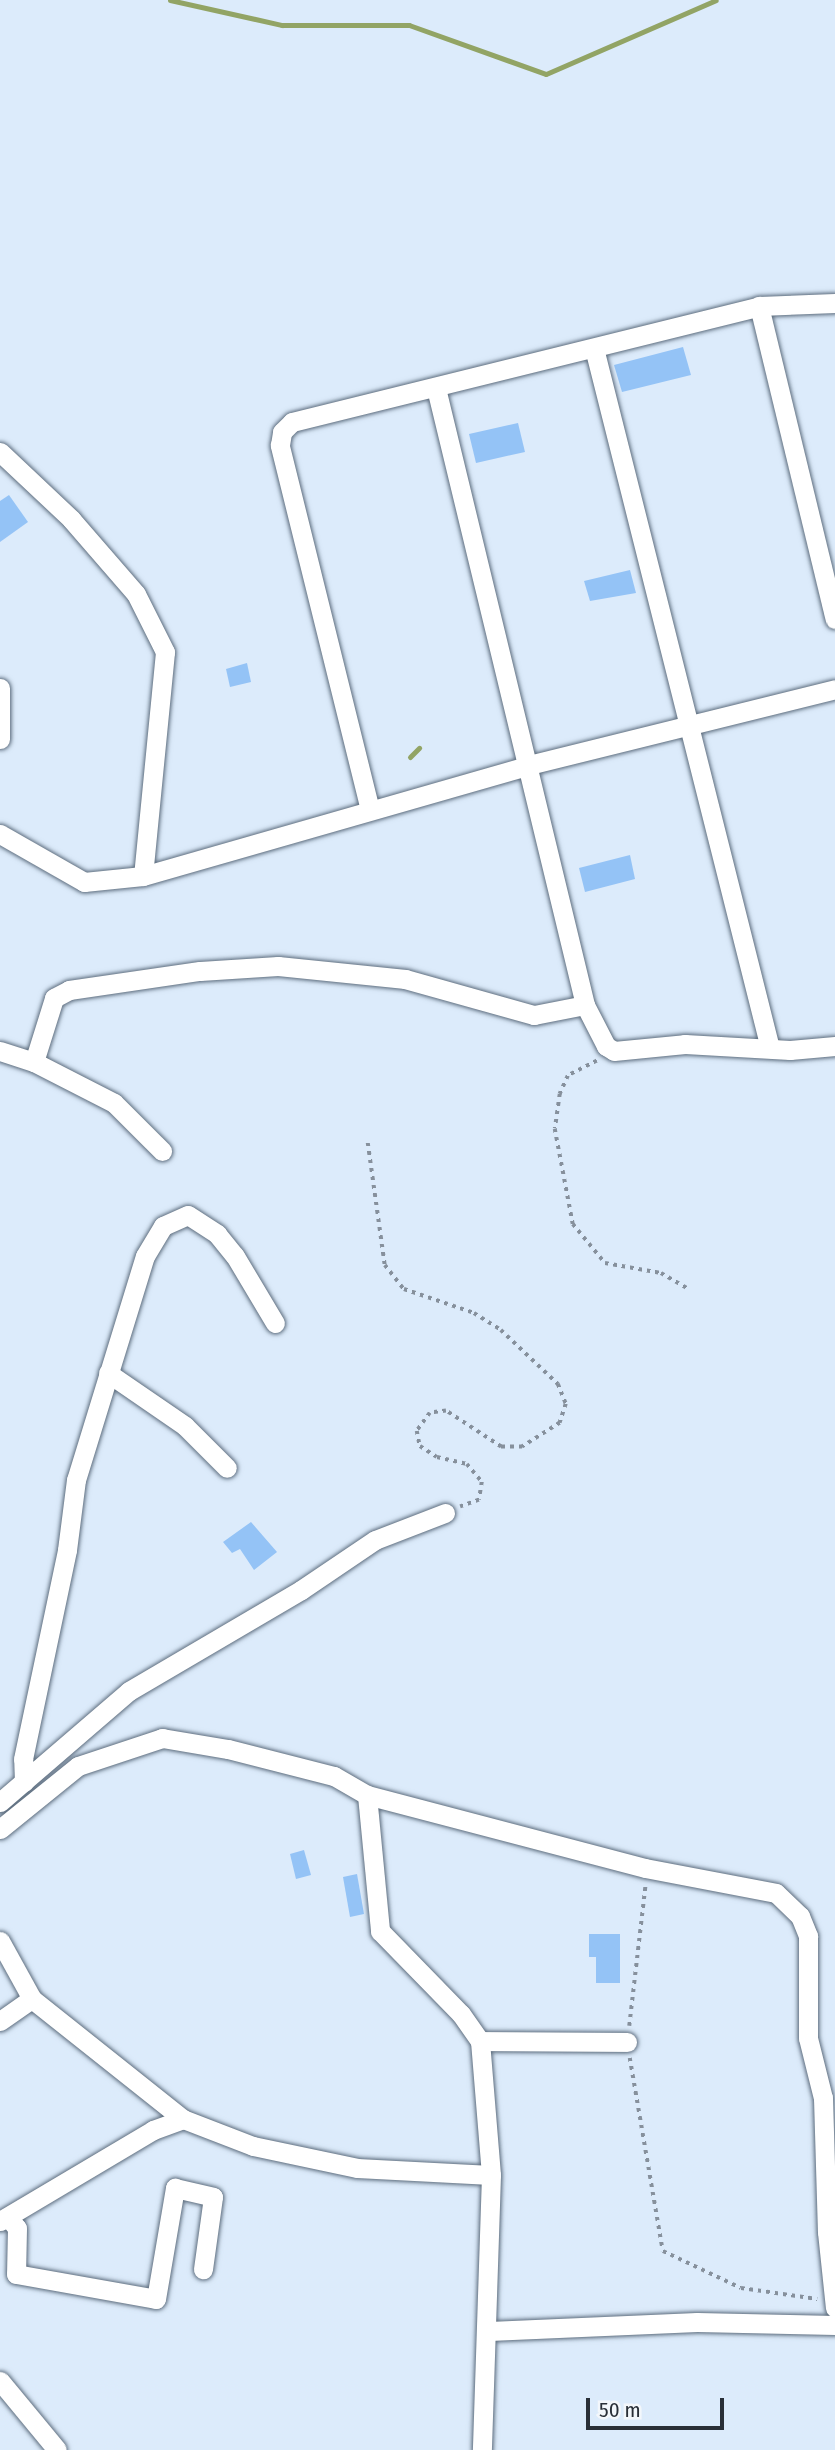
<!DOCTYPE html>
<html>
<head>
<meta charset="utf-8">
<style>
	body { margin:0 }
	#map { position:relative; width:835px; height:2450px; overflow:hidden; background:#dcebfb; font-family:"Fira Sans Condensed",sans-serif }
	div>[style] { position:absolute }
	.stream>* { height:5px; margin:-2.5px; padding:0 2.5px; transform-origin:2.5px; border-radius:2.5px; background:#92a465 }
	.building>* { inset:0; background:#94c3f6 }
	.path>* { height:3.5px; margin-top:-1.75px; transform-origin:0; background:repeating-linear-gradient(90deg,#86909c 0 3.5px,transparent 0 8.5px) }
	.roads { filter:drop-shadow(0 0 2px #5d6d7e) drop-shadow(0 0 2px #5d6d7e) }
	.minor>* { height:19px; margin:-9.5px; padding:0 9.5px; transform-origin:9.5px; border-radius:9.5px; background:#fff }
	span { translate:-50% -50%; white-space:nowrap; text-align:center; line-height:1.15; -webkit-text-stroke:7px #f3f7fb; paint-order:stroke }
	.scale { position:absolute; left:586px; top:2398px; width:138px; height:32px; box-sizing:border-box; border:4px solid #292f37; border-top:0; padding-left:9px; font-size:21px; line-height:24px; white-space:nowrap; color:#292f37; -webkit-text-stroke:5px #f3f7fb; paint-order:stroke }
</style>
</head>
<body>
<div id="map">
	<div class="stream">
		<div style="left:170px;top:0;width:115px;rotate:12.6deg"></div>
		<div style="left:282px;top:25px;width:127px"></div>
		<div style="left:409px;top:25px;width:145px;rotate:19.7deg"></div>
		<div style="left:546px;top:74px;width:185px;rotate:-23.5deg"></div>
		<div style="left:410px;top:757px;width:13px;rotate:-45deg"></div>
	</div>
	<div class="building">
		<div style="clip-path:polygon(683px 347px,691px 375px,622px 392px,614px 365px)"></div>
		<div style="clip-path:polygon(518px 423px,525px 452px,476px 463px,469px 434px)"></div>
		<div style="clip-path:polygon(9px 495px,28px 522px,0 542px,0 501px)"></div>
		<div style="clip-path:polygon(630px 570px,636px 593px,590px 601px,584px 581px)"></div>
		<div style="clip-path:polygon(247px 663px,251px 682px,230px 687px,226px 669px)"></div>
		<div style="clip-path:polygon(630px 855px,635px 879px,585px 892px,579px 868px)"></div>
		<div style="clip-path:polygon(251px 1522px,277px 1552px,254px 1570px,240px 1549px,232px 1553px,223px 1542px)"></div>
		<div style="clip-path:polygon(304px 1850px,311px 1875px,296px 1879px,290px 1854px)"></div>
		<div style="clip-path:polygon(357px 1874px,364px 1914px,350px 1917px,343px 1877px)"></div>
		<div style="clip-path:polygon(589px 1934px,620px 1934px,620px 1983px,596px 1983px,596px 1957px,589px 1957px)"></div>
	</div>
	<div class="path">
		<div style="left:597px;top:1061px;width:33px;rotate:153deg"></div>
		<div style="left:568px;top:1076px;width:20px;rotate:114deg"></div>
		<div style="left:560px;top:1094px;width:35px;rotate:98deg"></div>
		<div style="left:555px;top:1129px;width:97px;rotate:79.3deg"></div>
		<div style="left:573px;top:1224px;width:50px;rotate:50.6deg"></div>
		<div style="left:605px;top:1263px;width:57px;rotate:10.1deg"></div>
		<div style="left:661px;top:1273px;width:32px;rotate:30deg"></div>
		<div style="left:368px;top:1143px;width:123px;rotate:82.1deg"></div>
		<div style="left:385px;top:1265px;width:31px;rotate:52deg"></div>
		<div style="left:404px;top:1289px;width:74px;rotate:18.9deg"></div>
		<div style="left:474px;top:1313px;width:32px;rotate:32deg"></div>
		<div style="left:501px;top:1330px;width:79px;rotate:43.5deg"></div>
		<div style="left:558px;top:1384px;width:22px;rotate:68deg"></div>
		<div style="left:566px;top:1404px;width:20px;rotate:108deg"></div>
		<div style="left:560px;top:1423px;width:45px;rotate:147.7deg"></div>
		<div style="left:522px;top:1447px;width:21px;rotate:180deg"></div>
		<div style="left:501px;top:1447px;width:66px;rotate:-146.8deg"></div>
		<div style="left:446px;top:1411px;width:16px;rotate:173deg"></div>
		<div style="left:430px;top:1413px;width:22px;rotate:126deg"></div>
		<div style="left:417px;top:1431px;width:15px;rotate:79deg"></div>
		<div style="left:420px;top:1446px;width:20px;rotate:33deg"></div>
		<div style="left:437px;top:1457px;width:31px;rotate:13deg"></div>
		<div style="left:467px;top:1464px;width:23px;rotate:50deg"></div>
		<div style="left:482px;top:1482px;width:18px;rotate:99deg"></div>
		<div style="left:479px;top:1500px;width:20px;rotate:160deg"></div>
		<div style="left:629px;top:2026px;width:140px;rotate:-83.4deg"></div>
		<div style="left:630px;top:2058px;width:196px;rotate:80.3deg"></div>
		<div style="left:663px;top:2251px;width:86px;rotate:25.4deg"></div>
		<div style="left:741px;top:2288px;width:77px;rotate:8.2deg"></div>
	</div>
	<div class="roads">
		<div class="minor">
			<div style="left:759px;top:306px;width:322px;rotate:76.4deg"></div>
			<div style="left:594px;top:348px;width:722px;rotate:75.89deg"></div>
			<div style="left:436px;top:388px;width:635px;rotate:76.42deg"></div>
			<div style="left:585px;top:1005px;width:46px;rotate:62.9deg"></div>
			<div style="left:606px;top:1046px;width:9px;rotate:32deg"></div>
			<div style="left:614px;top:1051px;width:71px;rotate:-5.6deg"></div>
			<div style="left:685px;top:1044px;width:105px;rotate:3.3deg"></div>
			<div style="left:790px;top:1050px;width:45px;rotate:-5.1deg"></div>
			<div style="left:0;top:452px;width:98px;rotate:43.3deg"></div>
			<div style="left:71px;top:519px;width:99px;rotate:49.1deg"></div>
			<div style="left:136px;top:594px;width:65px;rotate:63.4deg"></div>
			<div style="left:165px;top:652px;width:225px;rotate:95.6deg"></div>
			<div style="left:0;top:688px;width:51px;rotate:90deg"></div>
			<div style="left:370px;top:810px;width:376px;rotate:-103.9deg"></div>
			<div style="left:280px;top:445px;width:13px;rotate:-81deg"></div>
			<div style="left:282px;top:432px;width:14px;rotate:-45deg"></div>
			<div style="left:292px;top:422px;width:481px;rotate:-13.9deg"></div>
			<div style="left:759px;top:306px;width:76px;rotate:-2.3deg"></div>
			<div style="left:0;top:834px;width:97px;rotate:29.7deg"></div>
			<div style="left:84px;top:882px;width:59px;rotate:-5.8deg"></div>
			<div style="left:143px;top:876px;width:402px;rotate:-16deg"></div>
			<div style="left:529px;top:765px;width:315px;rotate:-13.9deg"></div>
			<div style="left:0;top:1051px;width:36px;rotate:18deg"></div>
			<div style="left:34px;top:1062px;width:90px;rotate:27.1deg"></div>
			<div style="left:114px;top:1103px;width:68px;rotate:45deg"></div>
			<div style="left:34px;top:1062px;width:67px;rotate:-72.6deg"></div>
			<div style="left:54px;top:998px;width:17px;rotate:-28deg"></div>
			<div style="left:69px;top:990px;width:132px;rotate:-8.3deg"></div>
			<div style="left:200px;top:971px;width:78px;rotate:-3.7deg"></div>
			<div style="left:278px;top:966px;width:128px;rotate:5.8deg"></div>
			<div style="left:405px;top:979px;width:134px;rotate:15.6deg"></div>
			<div style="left:534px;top:1015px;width:52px;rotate:-11.1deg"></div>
			<div style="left:108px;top:1373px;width:93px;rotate:34.5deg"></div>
			<div style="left:185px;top:1426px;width:59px;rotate:45deg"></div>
			<div style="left:24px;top:1782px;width:23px;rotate:-92deg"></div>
			<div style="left:23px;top:1759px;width:214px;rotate:-78.1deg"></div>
			<div style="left:67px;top:1550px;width:71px;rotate:-82.7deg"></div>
			<div style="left:76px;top:1480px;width:234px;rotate:-72.9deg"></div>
			<div style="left:145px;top:1256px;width:35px;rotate:-59deg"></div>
			<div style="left:163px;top:1226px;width:27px;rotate:-24deg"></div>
			<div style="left:188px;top:1215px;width:35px;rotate:33deg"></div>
			<div style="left:217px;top:1234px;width:28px;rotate:51deg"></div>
			<div style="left:235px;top:1256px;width:78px;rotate:59.2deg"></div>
			<div style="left:367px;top:1795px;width:137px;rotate:84.5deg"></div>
			<div style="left:380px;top:1931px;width:116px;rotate:45.7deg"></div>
			<div style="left:461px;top:2014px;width:33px;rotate:55deg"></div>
			<div style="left:480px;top:2041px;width:134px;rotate:85.3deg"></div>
			<div style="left:491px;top:2175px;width:275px;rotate:91.9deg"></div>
			<div style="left:0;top:1802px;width:170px;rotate:-40.7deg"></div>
			<div style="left:129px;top:1691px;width:199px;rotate:-30.4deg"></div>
			<div style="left:301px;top:1590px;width:89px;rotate:-34deg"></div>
			<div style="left:375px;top:1540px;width:75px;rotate:-21.1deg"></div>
			<div style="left:0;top:1829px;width:100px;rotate:-38.9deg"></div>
			<div style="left:78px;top:1766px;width:89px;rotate:-18.4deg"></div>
			<div style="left:162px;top:1738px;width:67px;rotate:9.5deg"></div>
			<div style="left:228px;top:1749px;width:109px;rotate:14.3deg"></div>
			<div style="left:334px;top:1776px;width:38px;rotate:30deg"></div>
			<div style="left:367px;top:1795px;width:287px;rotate:14.7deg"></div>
			<div style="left:645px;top:1868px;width:133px;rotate:10.8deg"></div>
			<div style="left:776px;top:1893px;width:33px;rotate:44deg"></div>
			<div style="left:800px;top:1916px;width:22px;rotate:68deg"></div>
			<div style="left:808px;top:1936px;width:102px;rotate:90deg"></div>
			<div style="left:808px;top:2038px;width:62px;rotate:76deg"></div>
			<div style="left:823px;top:2098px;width:134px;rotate:88.3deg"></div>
			<div style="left:827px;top:2232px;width:76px;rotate:84deg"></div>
			<div style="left:0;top:1941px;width:66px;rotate:61.1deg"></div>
			<div style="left:32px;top:1999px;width:193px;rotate:38.5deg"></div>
			<div style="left:183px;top:2119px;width:75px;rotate:21.1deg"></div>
			<div style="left:253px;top:2146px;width:106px;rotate:11.9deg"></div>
			<div style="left:357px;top:2168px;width:134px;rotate:3deg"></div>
			<div style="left:0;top:2021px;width:39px;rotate:-35deg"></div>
			<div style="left:480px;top:2041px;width:147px;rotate:0.4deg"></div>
			<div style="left:8px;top:2217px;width:14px;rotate:51deg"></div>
			<div style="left:17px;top:2228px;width:46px;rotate:91.2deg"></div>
			<div style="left:16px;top:2274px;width:142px;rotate:10.1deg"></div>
			<div style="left:156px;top:2299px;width:113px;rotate:-80.3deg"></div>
			<div style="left:175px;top:2188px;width:39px;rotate:13deg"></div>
			<div style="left:213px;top:2197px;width:73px;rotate:97.9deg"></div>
			<div style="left:0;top:2221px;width:178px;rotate:-30.7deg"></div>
			<div style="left:153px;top:2130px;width:32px;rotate:-20deg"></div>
			<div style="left:489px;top:2331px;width:208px;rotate:-2.5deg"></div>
			<div style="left:697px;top:2322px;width:138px;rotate:1.2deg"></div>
			<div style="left:0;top:2381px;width:89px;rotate:50.4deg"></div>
		</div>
	</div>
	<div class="scale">50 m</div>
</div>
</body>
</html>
